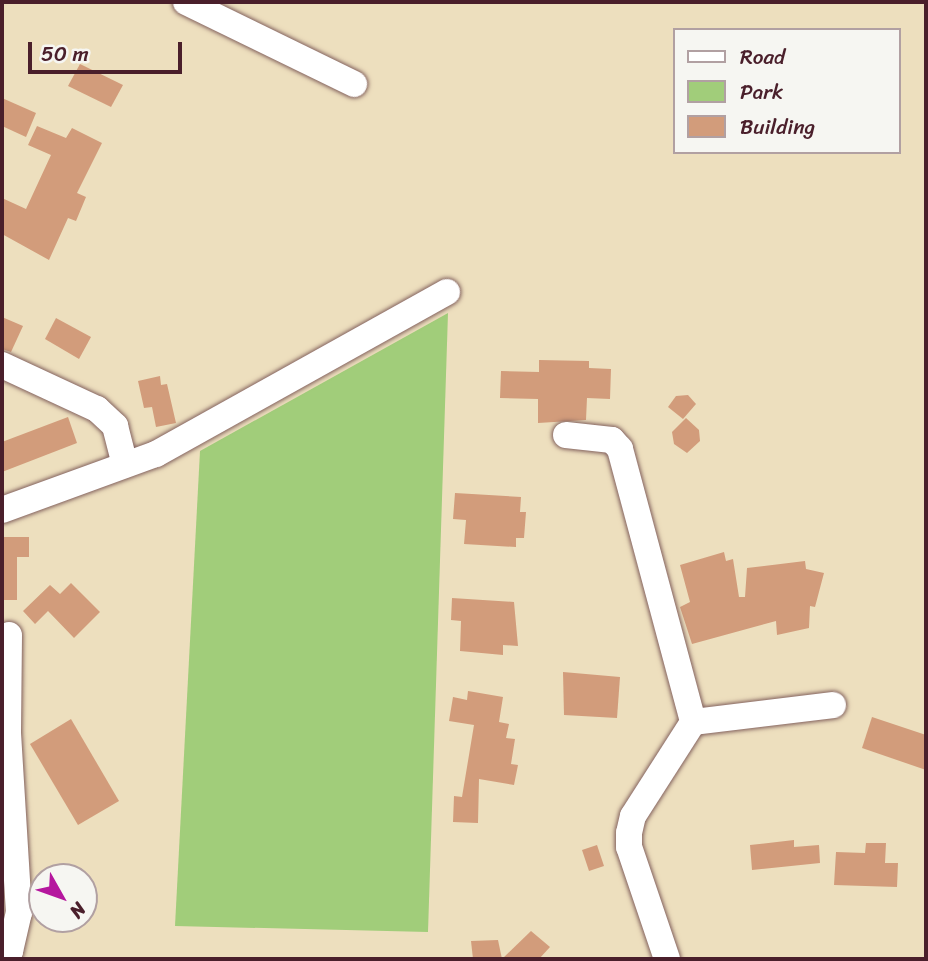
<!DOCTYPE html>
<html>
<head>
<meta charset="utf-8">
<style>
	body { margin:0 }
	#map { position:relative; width:928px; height:961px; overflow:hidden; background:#eddfbe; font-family:Sriracha,sans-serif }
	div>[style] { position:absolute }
	.green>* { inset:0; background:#a1cd7a }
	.building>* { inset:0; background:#d29c7b }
	.roads { filter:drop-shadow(0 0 2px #83625e) drop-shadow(0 0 2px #83625e) }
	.minor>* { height:26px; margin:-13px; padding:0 13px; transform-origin:13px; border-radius:13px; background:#fff }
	span { translate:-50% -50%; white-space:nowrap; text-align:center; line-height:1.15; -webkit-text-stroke:5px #f6f6f2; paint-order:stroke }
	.frame { position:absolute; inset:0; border:4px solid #4a1f2b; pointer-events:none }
	.legend { position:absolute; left:673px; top:28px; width:228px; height:126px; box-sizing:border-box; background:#f6f6f2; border:2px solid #b1a0a2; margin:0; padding:9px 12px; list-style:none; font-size:21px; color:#4a1f2b }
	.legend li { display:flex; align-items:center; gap:14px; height:35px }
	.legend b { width:35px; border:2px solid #b1a0a2 }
	.north { position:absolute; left:28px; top:863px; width:70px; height:70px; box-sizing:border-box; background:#f6f6f2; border:2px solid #b1a0a2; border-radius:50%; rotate:130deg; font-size:19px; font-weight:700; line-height:28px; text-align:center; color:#4a1f2b }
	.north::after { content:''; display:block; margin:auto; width:24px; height:32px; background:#b5179e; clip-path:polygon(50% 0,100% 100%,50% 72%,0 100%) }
	.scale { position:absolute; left:28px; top:42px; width:154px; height:32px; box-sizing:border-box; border:4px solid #4a1f2b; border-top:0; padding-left:9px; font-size:21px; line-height:24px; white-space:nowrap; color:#4a1f2b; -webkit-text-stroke:5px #f6f6f2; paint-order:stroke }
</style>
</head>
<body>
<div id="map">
	<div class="green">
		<div style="clip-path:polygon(448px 313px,428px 932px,175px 926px,200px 451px)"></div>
	</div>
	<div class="building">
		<div style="clip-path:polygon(80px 64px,123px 85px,111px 107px,68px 86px)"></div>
		<div style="clip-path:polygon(2px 98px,36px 113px,26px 137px,2px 126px)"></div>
		<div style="clip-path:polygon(37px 126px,66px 138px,72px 128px,102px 143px,77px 193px,86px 197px,76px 221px,68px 218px,49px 260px,2px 234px,2px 198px,26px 209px,51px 155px,28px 145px)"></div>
		<div style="clip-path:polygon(2px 317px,23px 326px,11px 352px,2px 349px)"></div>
		<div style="clip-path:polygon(56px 318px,91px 337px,79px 359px,45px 339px)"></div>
		<div style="clip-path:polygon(539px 360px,589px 361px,589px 368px,611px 369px,610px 399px,587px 398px,586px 420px,538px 423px,538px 399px,500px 398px,501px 371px,539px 372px)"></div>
		<div style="clip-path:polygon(160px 376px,161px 385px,167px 384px,176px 423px,156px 427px,152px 407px,144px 408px,138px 381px)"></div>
		<div style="clip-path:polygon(688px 395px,696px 404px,683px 419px,668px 407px,676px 396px)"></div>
		<div style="clip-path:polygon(68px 417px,77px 443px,2px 472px,2px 442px)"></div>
		<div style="clip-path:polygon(686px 418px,699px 430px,700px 441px,687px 453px,674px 444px,672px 432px)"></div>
		<div style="clip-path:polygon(455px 493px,521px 497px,520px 512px,526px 512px,524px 538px,516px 538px,516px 547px,464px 544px,466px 520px,453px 519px)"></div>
		<div style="clip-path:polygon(2px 537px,29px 537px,29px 557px,17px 557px,17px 600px,2px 600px)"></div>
		<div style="clip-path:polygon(724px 552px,726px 561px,733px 559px,739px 597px,745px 597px,747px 568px,805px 561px,806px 569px,824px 573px,815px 607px,810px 606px,809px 628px,777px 635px,776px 621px,692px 644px,680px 607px,690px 602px,680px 565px)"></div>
		<div style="clip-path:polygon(71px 583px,100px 612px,74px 638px,48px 611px,35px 624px,23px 611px,50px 585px,60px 594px)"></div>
		<div style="clip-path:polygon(452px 598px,514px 602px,518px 646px,503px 645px,503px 655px,460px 651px,461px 621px,451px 620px)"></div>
		<div style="clip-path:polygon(563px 672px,620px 677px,617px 718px,564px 715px)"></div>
		<div style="clip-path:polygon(468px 691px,503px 697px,499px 722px,509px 724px,506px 738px,515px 739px,511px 764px,518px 765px,514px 785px,479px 779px,478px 823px,453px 822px,454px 796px,462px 797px,474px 725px,449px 721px,453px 697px,467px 700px)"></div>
		<div style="clip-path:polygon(872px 717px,926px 735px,926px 770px,862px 748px)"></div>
		<div style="clip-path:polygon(71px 719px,119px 801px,78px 825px,30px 744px)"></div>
		<div style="clip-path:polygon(794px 840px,794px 847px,819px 845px,820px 863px,752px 870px,750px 845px)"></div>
		<div style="clip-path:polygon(866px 843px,886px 843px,885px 863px,898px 863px,897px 887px,834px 885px,836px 852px,865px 853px)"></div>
		<div style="clip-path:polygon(597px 845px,604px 866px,589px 871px,582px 850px)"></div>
		<div style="clip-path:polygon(531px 931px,550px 947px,539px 959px,502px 959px)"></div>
		<div style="clip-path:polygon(498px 940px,502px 959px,473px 959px,471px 941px)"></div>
	</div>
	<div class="roads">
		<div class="minor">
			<div style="left:186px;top:2px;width:187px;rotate:26deg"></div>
			<div style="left:2px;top:365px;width:105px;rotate:24.9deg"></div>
			<div style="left:97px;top:409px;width:25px;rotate:43deg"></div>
			<div style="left:115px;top:426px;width:40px;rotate:75.6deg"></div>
			<div style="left:566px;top:435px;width:46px;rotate:6.2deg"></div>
			<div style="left:612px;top:440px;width:12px;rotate:48deg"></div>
			<div style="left:620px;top:449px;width:283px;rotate:75deg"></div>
			<div style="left:2px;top:510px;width:164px;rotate:-20deg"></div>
			<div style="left:156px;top:454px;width:333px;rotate:-29.1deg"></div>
			<div style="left:3px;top:959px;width:11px;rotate:-49deg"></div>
			<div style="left:10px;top:951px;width:39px;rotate:-77deg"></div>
			<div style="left:19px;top:913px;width:182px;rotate:-93.5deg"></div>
			<div style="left:8px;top:731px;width:96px;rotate:-89.4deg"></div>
			<div style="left:667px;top:959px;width:118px;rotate:-108.7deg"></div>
			<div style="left:629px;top:847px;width:14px;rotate:-90deg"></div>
			<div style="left:629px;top:833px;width:17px;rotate:-77deg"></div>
			<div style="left:633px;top:816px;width:112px;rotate:-57.4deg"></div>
			<div style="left:693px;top:722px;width:141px;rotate:-6.9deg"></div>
		</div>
	</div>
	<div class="frame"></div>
	<ul class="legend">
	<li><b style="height:9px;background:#fff"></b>Road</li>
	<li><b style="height:19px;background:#a1cd7a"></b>Park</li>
	<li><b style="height:19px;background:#d29c7b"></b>Building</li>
	</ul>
	<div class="north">N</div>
	<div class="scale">50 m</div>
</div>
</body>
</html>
